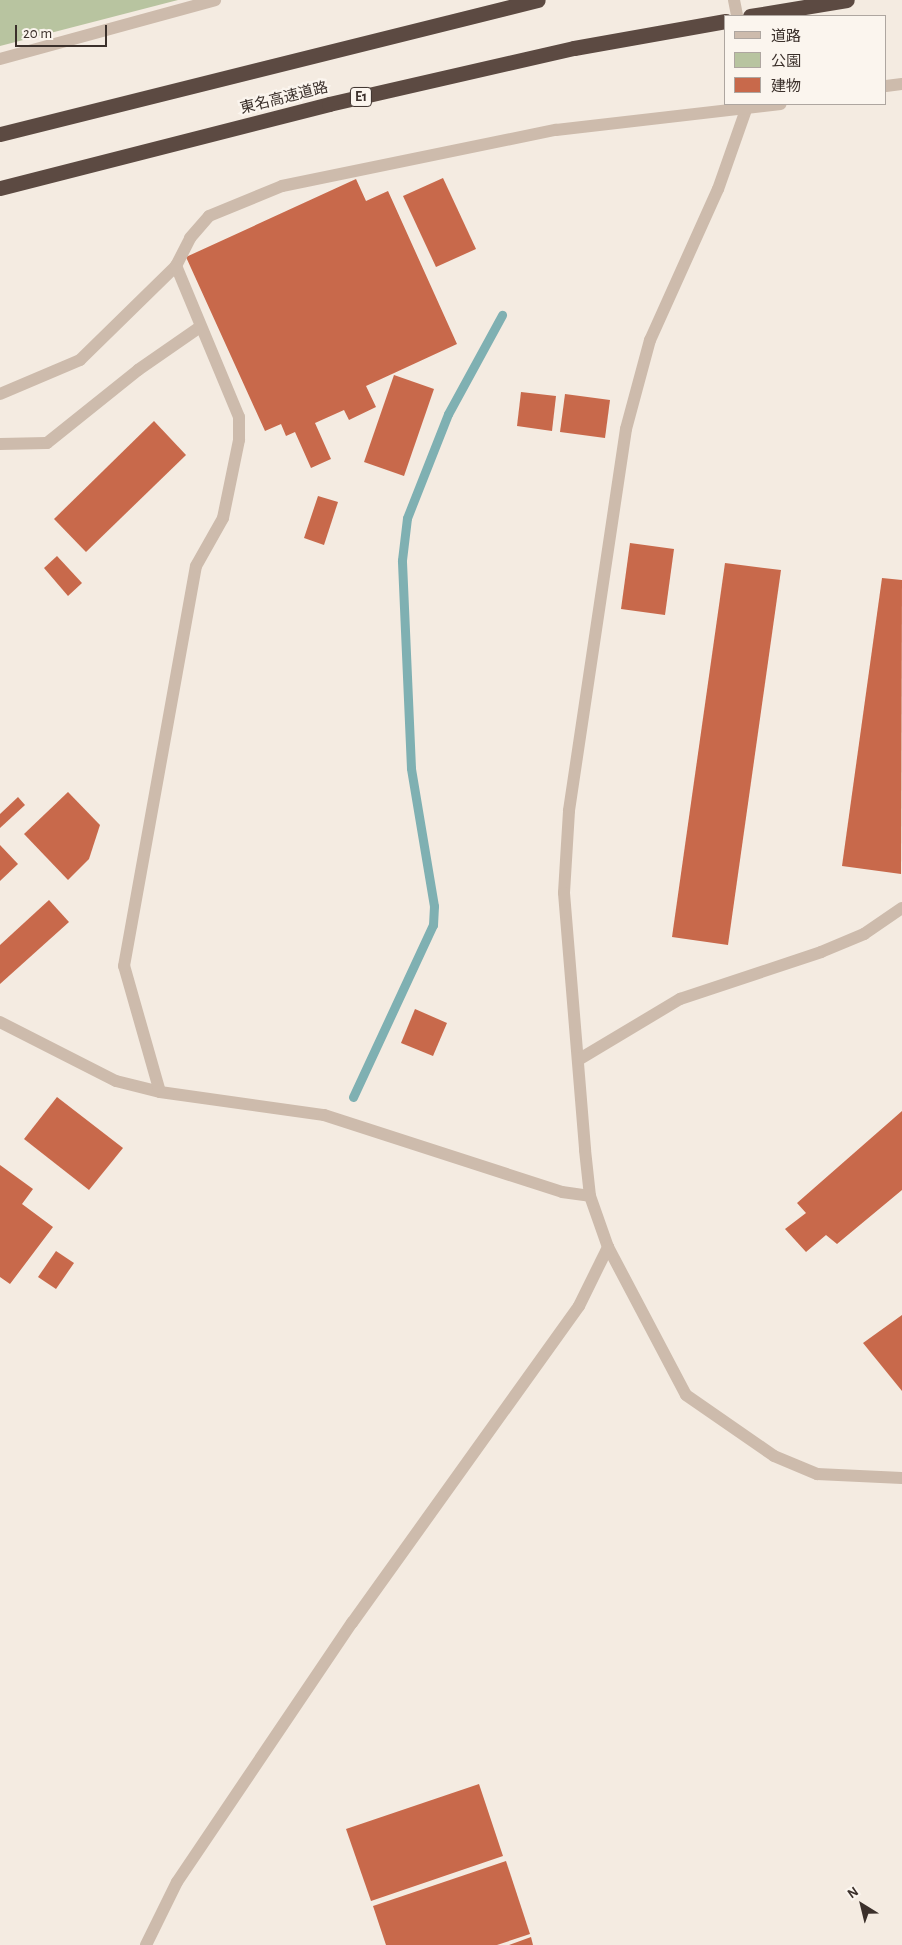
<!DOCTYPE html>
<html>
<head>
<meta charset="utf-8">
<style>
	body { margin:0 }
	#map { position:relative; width:902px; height:1945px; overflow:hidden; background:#f4ebe1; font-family:"Alegreya Sans","Noto Sans JP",sans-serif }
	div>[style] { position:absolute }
	.green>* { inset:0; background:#b8c4a0 }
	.stream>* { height:9px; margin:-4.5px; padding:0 4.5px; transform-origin:4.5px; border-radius:4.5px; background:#7fb0b2 }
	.building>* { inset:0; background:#c8694b }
	.service>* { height:12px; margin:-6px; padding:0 6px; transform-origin:6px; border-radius:6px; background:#cdbbac }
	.minor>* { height:12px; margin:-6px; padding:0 6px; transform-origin:6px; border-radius:6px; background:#cdbbac }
	.motorway>* { height:15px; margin:-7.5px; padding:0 7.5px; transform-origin:7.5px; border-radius:7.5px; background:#5c4a42 }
	span { translate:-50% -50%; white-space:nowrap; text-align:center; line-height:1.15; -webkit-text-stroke:4.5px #fbf5ee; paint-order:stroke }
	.shield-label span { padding:1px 4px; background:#fbf5ee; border:1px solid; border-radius:4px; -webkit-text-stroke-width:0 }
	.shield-label { font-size:14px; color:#3b302b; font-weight:700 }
	.street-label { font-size:15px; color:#3b302b }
	.legend { position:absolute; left:724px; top:15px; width:162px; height:90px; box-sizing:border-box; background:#fbf5ee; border:1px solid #aea6a0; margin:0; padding:6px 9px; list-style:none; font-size:15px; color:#3b302b }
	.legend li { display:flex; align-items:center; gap:10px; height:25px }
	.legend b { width:25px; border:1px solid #aea6a0 }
	.north { position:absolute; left:837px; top:1880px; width:50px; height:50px; -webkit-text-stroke:4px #fbf5ee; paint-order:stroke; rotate:324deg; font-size:14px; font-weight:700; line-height:20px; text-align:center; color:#3b302b }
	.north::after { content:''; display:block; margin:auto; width:18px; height:22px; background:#3b302b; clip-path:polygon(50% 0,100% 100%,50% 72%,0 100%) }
	.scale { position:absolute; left:15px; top:25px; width:92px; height:22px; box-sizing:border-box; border:2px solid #3b302b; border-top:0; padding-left:6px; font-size:15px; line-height:18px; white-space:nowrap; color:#3b302b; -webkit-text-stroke:4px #fbf5ee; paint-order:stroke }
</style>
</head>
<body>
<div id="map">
	<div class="green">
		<div style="clip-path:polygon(0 0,178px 0,0 46px)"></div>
	</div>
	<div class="stream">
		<div style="left:353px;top:1097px;width:190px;rotate:-65.1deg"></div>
		<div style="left:433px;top:925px;width:19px;rotate:-87deg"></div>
		<div style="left:434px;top:906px;width:140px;rotate:-99.5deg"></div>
		<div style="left:411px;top:768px;width:208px;rotate:-92.5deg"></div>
		<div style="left:402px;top:560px;width:42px;rotate:-83.2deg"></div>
		<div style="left:407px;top:518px;width:112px;rotate:-68.5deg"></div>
		<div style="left:448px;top:414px;width:113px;rotate:-61.4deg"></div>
	</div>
	<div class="building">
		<div style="clip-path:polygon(443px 178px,476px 249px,436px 267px,403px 196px)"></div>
		<div style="clip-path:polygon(356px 179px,366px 201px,388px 191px,457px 344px,366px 386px,376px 407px,349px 420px,344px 410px,315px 423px,331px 459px,311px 468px,295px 432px,286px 436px,281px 424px,265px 431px,186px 257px)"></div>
		<div style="clip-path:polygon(394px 375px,434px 389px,404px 476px,364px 462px)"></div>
		<div style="clip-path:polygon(521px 392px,556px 396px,552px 431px,517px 426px)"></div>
		<div style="clip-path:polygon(565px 394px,610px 400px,605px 438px,560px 432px)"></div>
		<div style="clip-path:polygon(154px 421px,186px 455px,86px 552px,54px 519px)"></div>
		<div style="clip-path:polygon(318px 496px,338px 502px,324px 545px,304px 538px)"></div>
		<div style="clip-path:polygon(630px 543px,674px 549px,665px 615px,621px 609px)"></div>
		<div style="clip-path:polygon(57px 556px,82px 583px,68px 596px,44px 568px)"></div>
		<div style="clip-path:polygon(725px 563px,781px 570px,728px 945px,672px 937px)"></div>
		<div style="clip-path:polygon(882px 578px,902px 580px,901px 874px,842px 866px)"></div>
		<div style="clip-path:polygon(68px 792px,100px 825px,89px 859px,68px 880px,24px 834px)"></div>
		<div style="clip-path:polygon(18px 797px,25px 805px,0 828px,0 814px)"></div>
		<div style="clip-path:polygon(0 845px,18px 864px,0 881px)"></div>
		<div style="clip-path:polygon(49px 900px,69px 922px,0 984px,0 945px)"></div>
		<div style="clip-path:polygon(415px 1009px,447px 1023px,433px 1056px,401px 1043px)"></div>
		<div style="clip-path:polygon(57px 1097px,123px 1148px,89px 1190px,24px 1139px)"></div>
		<div style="clip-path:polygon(902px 1111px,902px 1190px,837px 1244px,826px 1235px,806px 1252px,785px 1229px,806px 1213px,797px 1203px)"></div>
		<div style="clip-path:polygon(0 1165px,33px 1189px,22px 1204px,53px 1227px,10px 1284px,0 1277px)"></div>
		<div style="clip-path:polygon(56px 1251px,74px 1263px,56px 1289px,38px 1277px)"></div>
		<div style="clip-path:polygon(902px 1315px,902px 1391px,863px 1343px)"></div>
		<div style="clip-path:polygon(479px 1784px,503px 1856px,371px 1901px,346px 1829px)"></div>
		<div style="clip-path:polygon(506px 1861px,530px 1934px,497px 1945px,386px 1945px,373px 1906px)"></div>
		<div style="clip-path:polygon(531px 1937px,533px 1945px,509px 1945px)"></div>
	</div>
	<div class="service">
		<div style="left:0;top:444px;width:47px;rotate:-1.2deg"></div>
		<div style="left:47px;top:443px;width:117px;rotate:-38.7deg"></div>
		<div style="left:138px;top:370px;width:75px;rotate:-34.7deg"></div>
		<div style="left:0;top:1022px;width:130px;rotate:27deg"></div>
	</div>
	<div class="minor">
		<div style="left:734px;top:0;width:16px;rotate:79deg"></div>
		<div style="left:0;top:59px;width:223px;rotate:-15.3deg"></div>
		<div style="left:886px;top:86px;width:16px;rotate:-7deg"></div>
		<div style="left:748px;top:104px;width:90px;rotate:109.4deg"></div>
		<div style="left:718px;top:189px;width:166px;rotate:114.2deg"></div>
		<div style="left:650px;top:340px;width:92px;rotate:105.1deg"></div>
		<div style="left:626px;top:429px;width:386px;rotate:98.5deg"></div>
		<div style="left:569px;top:811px;width:82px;rotate:93.5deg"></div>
		<div style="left:564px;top:893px;width:258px;rotate:85.3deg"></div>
		<div style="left:585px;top:1150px;width:46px;rotate:83.8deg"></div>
		<div style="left:590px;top:1196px;width:54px;rotate:70.6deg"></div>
		<div style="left:608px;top:1247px;width:167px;rotate:62.2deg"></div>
		<div style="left:686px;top:1395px;width:107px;rotate:34.7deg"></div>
		<div style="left:774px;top:1456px;width:47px;rotate:22.7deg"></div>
		<div style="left:817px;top:1474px;width:85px;rotate:2.7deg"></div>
		<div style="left:0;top:394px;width:87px;rotate:-23deg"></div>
		<div style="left:80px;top:360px;width:134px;rotate:-44.4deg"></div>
		<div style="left:176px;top:266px;width:31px;rotate:-63deg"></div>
		<div style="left:190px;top:238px;width:29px;rotate:-49deg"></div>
		<div style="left:209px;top:216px;width:79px;rotate:-22.3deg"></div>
		<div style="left:282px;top:186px;width:280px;rotate:-11.6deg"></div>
		<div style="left:556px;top:130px;width:226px;rotate:-6.6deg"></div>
		<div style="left:578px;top:1060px;width:119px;rotate:-30.9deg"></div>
		<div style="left:680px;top:999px;width:149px;rotate:-18.4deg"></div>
		<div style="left:821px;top:952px;width:47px;rotate:-22.7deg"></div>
		<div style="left:864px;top:934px;width:46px;rotate:-34.4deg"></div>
		<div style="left:116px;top:1081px;width:45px;rotate:14deg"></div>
		<div style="left:160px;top:1092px;width:166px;rotate:8deg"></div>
		<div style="left:324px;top:1115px;width:250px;rotate:17.9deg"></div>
		<div style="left:562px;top:1192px;width:28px;rotate:8deg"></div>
		<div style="left:160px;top:1092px;width:131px;rotate:-105.9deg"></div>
		<div style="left:124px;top:966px;width:406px;rotate:-79.8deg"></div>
		<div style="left:196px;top:566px;width:55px;rotate:-60.6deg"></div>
		<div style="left:223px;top:518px;width:80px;rotate:-78.4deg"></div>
		<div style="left:239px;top:440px;width:23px;rotate:-90deg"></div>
		<div style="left:239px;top:417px;width:164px;rotate:-112.6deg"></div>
		<div style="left:146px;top:1945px;width:70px;rotate:-63.8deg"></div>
		<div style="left:177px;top:1882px;width:313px;rotate:-56deg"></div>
		<div style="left:352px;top:1623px;width:390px;rotate:-54.4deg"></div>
		<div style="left:579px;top:1306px;width:66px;rotate:-63.8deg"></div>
	</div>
	<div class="motorway">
		<div style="left:750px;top:16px;width:98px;rotate:-9.4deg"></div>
		<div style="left:0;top:134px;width:554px;rotate:-13.99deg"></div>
		<div style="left:0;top:188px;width:340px;rotate:-14.3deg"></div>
		<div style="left:329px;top:104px;width:251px;rotate:-12.9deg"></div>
		<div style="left:574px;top:48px;width:154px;rotate:-10.1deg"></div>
	</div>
	<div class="shield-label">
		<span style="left:361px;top:97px">E1</span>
	</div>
	<div class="street-label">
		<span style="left:284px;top:98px;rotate:-14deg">東名高速道路</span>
	</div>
	<ul class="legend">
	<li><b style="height:6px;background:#cdbbac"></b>道路</li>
	<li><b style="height:14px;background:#b8c4a0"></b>公園</li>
	<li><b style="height:14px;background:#c8694b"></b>建物</li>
	</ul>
	<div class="north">N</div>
	<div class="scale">20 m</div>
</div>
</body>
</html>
